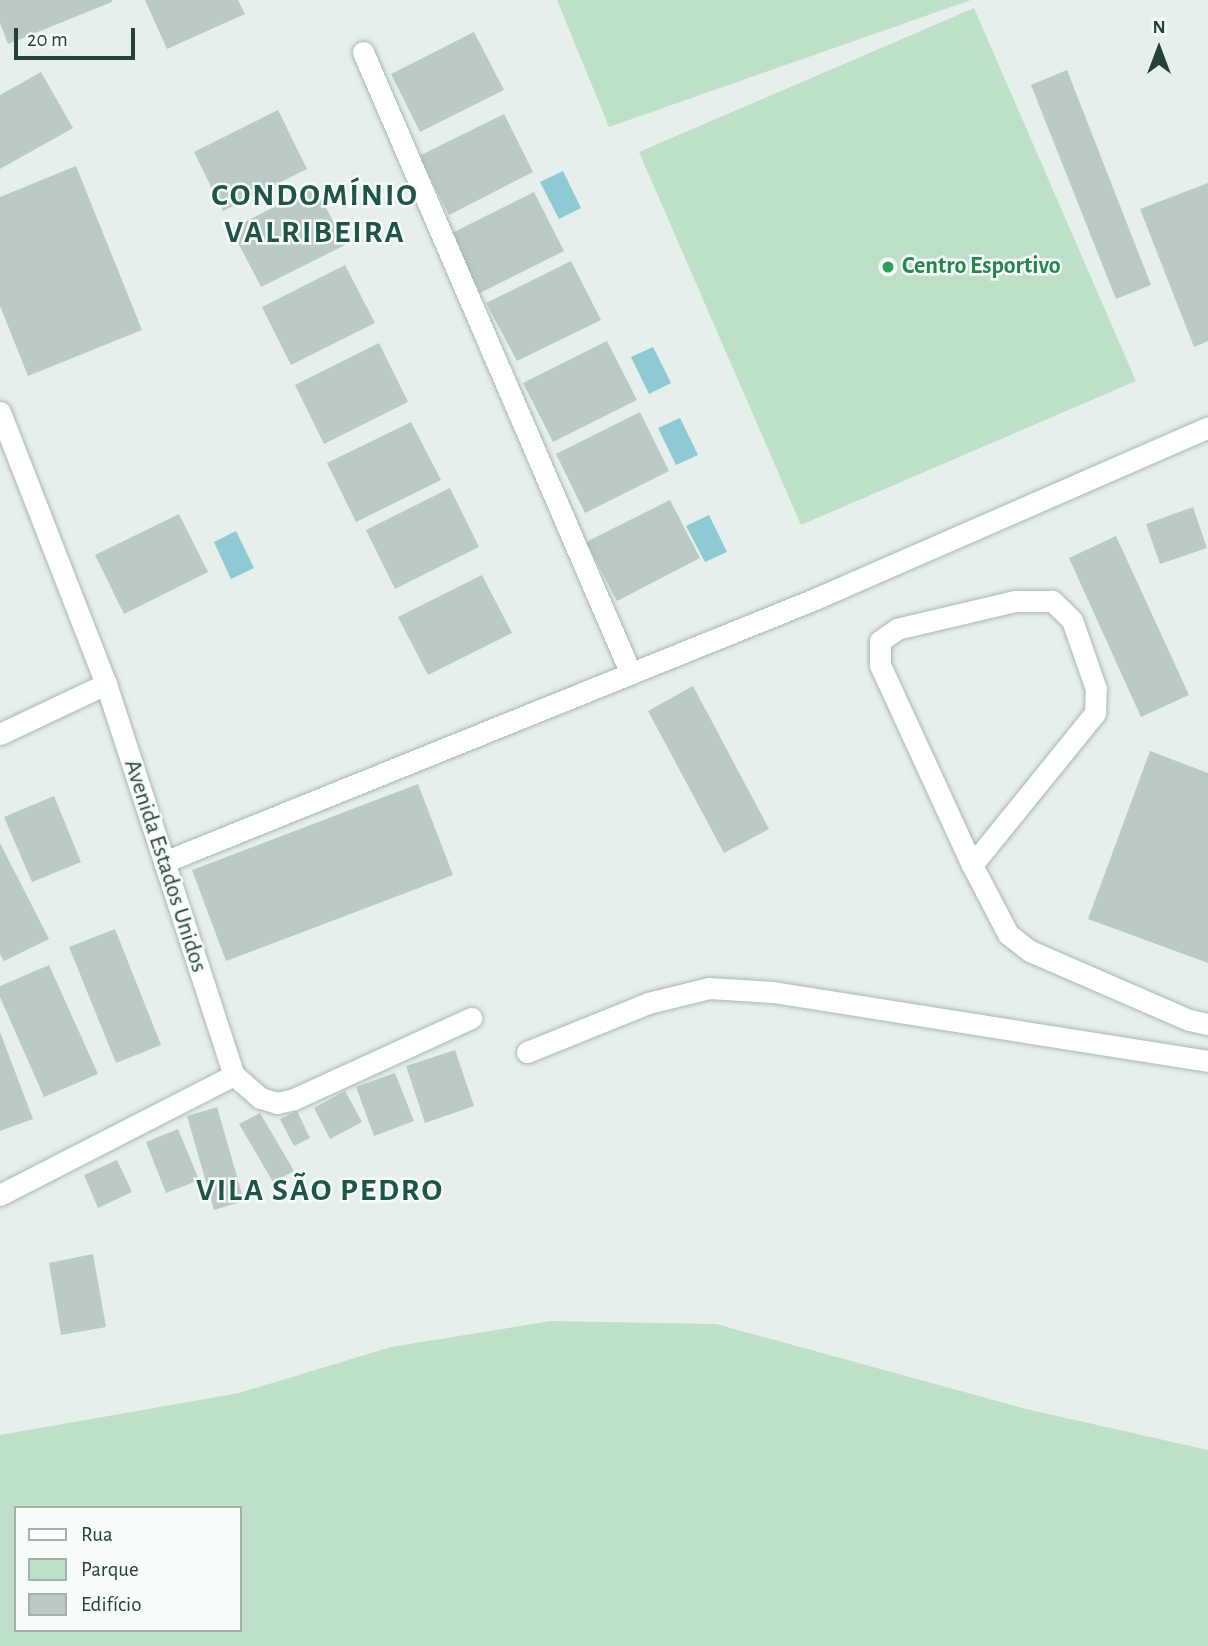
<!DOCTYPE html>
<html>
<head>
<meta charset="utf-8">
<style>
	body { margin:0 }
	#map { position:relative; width:1208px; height:1646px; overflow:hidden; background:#e6efeb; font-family:"Alegreya Sans",sans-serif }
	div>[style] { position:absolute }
	.green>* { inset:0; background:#bfe0c8 }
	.water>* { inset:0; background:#8ec9d4 }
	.building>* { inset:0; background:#bbcac4 }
	.roads { filter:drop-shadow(0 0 2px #a8b8b2) drop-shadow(0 0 2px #a8b8b2) }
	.minor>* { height:21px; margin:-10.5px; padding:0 10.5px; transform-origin:10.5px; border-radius:10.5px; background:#fff }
	.dots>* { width:19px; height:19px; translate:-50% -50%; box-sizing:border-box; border:4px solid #f7fbf9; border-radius:50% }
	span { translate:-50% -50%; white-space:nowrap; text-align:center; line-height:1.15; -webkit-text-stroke:5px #f7fbf9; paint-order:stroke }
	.leisure-label { font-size:24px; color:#27864d; font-weight:700 }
	.left { translate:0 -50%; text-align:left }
	.street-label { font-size:24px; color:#24423a }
	.district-label { font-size:32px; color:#1f5548; font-weight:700; letter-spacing:2px }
	.legend { position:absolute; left:14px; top:1506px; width:228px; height:126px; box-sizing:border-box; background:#f7fbf9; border:2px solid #a3b1ad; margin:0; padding:9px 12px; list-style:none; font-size:21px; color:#24423a }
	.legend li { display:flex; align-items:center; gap:14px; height:35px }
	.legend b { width:35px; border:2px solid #a3b1ad }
	.north { position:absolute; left:1124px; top:14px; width:70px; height:70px; -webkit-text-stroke:5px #f7fbf9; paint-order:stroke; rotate:0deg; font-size:19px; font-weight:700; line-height:28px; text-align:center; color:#24423a }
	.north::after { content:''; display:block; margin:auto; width:24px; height:32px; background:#24423a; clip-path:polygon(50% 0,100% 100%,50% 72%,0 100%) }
	.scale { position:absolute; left:14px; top:28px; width:121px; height:32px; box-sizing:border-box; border:4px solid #24423a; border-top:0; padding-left:9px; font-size:21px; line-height:24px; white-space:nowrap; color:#24423a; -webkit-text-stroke:5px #f7fbf9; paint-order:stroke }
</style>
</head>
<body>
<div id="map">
	<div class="green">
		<div style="clip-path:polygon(557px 0,971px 0,609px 127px)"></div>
		<div style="clip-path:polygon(974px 8px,1136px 381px,801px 525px,639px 152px)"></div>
		<div style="clip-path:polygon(evenodd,551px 1321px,716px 1324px,1026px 1409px,1208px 1450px,1208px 1646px,0 1646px,0 1435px,239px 1393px,391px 1347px,551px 1321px,16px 1508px,240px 1508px,240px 1630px,16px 1630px,16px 1508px)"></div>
	</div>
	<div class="water">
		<div style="clip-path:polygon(563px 171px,581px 208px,559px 219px,540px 182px)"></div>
		<div style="clip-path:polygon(653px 347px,671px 383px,649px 394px,631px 357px)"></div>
		<div style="clip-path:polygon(680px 418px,698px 455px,676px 465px,658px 428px)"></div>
		<div style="clip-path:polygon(709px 515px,727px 552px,705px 562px,686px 526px)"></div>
		<div style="clip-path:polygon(236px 531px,254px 568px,231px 579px,214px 542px)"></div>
	</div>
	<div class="building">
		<div style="clip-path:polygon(0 0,112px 0,112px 2px,8px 44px,0 23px)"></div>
		<div style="clip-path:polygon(145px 0,238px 0,245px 14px,167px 49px)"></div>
		<div style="clip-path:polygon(474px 32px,504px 90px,420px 132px,391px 74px)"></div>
		<div style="clip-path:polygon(1067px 70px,1151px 285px,1116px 299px,1031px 85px)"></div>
		<div style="clip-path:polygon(41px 72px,73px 128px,0 169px,0 95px)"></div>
		<div style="clip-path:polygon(278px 110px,307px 169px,223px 211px,194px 152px)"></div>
		<div style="clip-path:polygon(504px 114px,533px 172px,449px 215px,419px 156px)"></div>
		<div style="clip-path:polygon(76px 166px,142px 330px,28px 376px,0 306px,0 197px)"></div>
		<div style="clip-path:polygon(1208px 183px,1208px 341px,1194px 347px,1140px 209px)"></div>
		<div style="clip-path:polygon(315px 186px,345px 245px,261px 287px,231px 229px)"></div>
		<div style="clip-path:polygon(534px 192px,564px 251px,480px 293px,450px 234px)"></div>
		<div style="clip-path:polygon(571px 261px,601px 320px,517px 361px,486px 303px)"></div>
		<div style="clip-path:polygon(345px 265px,375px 323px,291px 365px,262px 307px)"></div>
		<div style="clip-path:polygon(607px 341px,637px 400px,553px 442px,523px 383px)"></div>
		<div style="clip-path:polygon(379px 343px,408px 402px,324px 444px,295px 385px)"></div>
		<div style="clip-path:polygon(640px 412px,669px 471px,585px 513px,556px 454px)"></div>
		<div style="clip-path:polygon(411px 422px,441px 480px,356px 522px,327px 463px)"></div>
		<div style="clip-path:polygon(450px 488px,479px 547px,395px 589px,366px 530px)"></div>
		<div style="clip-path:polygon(670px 500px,700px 558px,617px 601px,586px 542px)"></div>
		<div style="clip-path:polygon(1193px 507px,1207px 548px,1160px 564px,1146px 524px)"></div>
		<div style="clip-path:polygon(179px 514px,208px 572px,124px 614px,95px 555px)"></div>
		<div style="clip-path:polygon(1116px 536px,1189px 695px,1141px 717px,1069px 558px)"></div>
		<div style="clip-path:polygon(482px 575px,512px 633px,428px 675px,398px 617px)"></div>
		<div style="clip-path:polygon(693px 686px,769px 829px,724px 853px,648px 711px)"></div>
		<div style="clip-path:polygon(1150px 751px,1208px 773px,1208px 963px,1088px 919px)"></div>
		<div style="clip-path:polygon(418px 784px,453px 875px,226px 961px,192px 870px)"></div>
		<div style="clip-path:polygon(54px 796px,81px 862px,32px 882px,4px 817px)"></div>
		<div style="clip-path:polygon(0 843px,49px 939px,4px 961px,0 954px)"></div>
		<div style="clip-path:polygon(115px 929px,161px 1045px,116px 1063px,69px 947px)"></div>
		<div style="clip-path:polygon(49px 965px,98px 1074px,44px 1097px,0 997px,0 986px)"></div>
		<div style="clip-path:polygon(0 1032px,33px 1119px,0 1131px)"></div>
		<div style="clip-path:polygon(455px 1050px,474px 1106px,425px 1123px,406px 1066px)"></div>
		<div style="clip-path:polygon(395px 1073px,414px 1121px,374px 1136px,356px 1087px)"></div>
		<div style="clip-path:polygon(345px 1091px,362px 1122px,330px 1139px,314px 1108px)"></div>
		<div style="clip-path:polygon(217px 1107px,244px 1201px,214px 1210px,187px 1116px)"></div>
		<div style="clip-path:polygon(297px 1111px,310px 1138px,294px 1146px,280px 1119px)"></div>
		<div style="clip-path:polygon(260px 1113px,294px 1171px,273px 1182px,239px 1124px)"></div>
		<div style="clip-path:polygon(178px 1129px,199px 1180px,166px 1193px,146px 1142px)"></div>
		<div style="clip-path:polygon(117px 1160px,132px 1192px,98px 1208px,84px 1175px)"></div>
		<div style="clip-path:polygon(93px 1254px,106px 1327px,61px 1335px,49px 1263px)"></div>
	</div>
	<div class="roads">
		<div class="minor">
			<div style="left:363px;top:52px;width:677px;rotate:66.69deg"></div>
			<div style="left:0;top:412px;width:292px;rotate:68.7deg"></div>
			<div style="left:106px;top:684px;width:411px;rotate:71.9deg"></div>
			<div style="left:234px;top:1075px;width:263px;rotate:152.9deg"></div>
			<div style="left:0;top:734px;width:117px;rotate:-25.3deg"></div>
			<div style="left:164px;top:862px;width:702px;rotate:-22deg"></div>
			<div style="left:815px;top:599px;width:429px;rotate:-23.6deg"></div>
			<div style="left:972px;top:865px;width:196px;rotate:-51deg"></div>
			<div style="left:1095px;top:713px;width:24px;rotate:-88deg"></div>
			<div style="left:1096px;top:689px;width:73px;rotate:-109.2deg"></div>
			<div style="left:1072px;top:620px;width:28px;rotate:-136deg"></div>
			<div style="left:1052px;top:601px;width:37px;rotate:180deg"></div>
			<div style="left:1015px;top:601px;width:121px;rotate:166.7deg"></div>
			<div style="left:897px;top:629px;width:21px;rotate:145deg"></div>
			<div style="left:880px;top:641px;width:24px;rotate:90deg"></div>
			<div style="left:880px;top:665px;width:220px;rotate:65.3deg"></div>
			<div style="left:972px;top:865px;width:78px;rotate:62.4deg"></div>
			<div style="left:1008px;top:934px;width:28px;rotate:38deg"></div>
			<div style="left:1030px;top:951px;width:173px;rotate:23.5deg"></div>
			<div style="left:1189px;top:1020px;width:19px;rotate:12deg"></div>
			<div style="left:527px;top:1052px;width:131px;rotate:-22deg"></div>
			<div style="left:648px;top:1003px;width:63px;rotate:-13.8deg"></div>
			<div style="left:709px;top:988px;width:64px;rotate:3.6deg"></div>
			<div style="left:773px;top:992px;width:440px;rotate:9deg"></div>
			<div style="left:234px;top:1075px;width:35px;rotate:41deg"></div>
			<div style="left:260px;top:1098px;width:18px;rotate:16deg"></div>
			<div style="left:277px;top:1103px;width:17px;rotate:-13deg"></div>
			<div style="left:294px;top:1099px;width:195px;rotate:-24.6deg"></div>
		</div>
	</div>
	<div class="dots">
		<div style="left:888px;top:267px;background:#2e9e5b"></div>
	</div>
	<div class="leisure-label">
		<span class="left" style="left:902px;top:267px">Centro Esportivo</span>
	</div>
	<div class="street-label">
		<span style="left:165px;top:866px;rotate:72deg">Avenida Estados Unidos</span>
	</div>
	<div class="district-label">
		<span style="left:315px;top:214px">CONDOMÍNIO<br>VALRIBEIRA</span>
		<span style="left:320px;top:1190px">VILA SÃO PEDRO</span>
	</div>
	<ul class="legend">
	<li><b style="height:9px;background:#fff"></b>Rua</li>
	<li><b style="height:19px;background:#bfe0c8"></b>Parque</li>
	<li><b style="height:19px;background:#bbcac4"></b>Edifício</li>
	</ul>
	<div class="north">N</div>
	<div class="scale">20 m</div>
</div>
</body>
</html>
